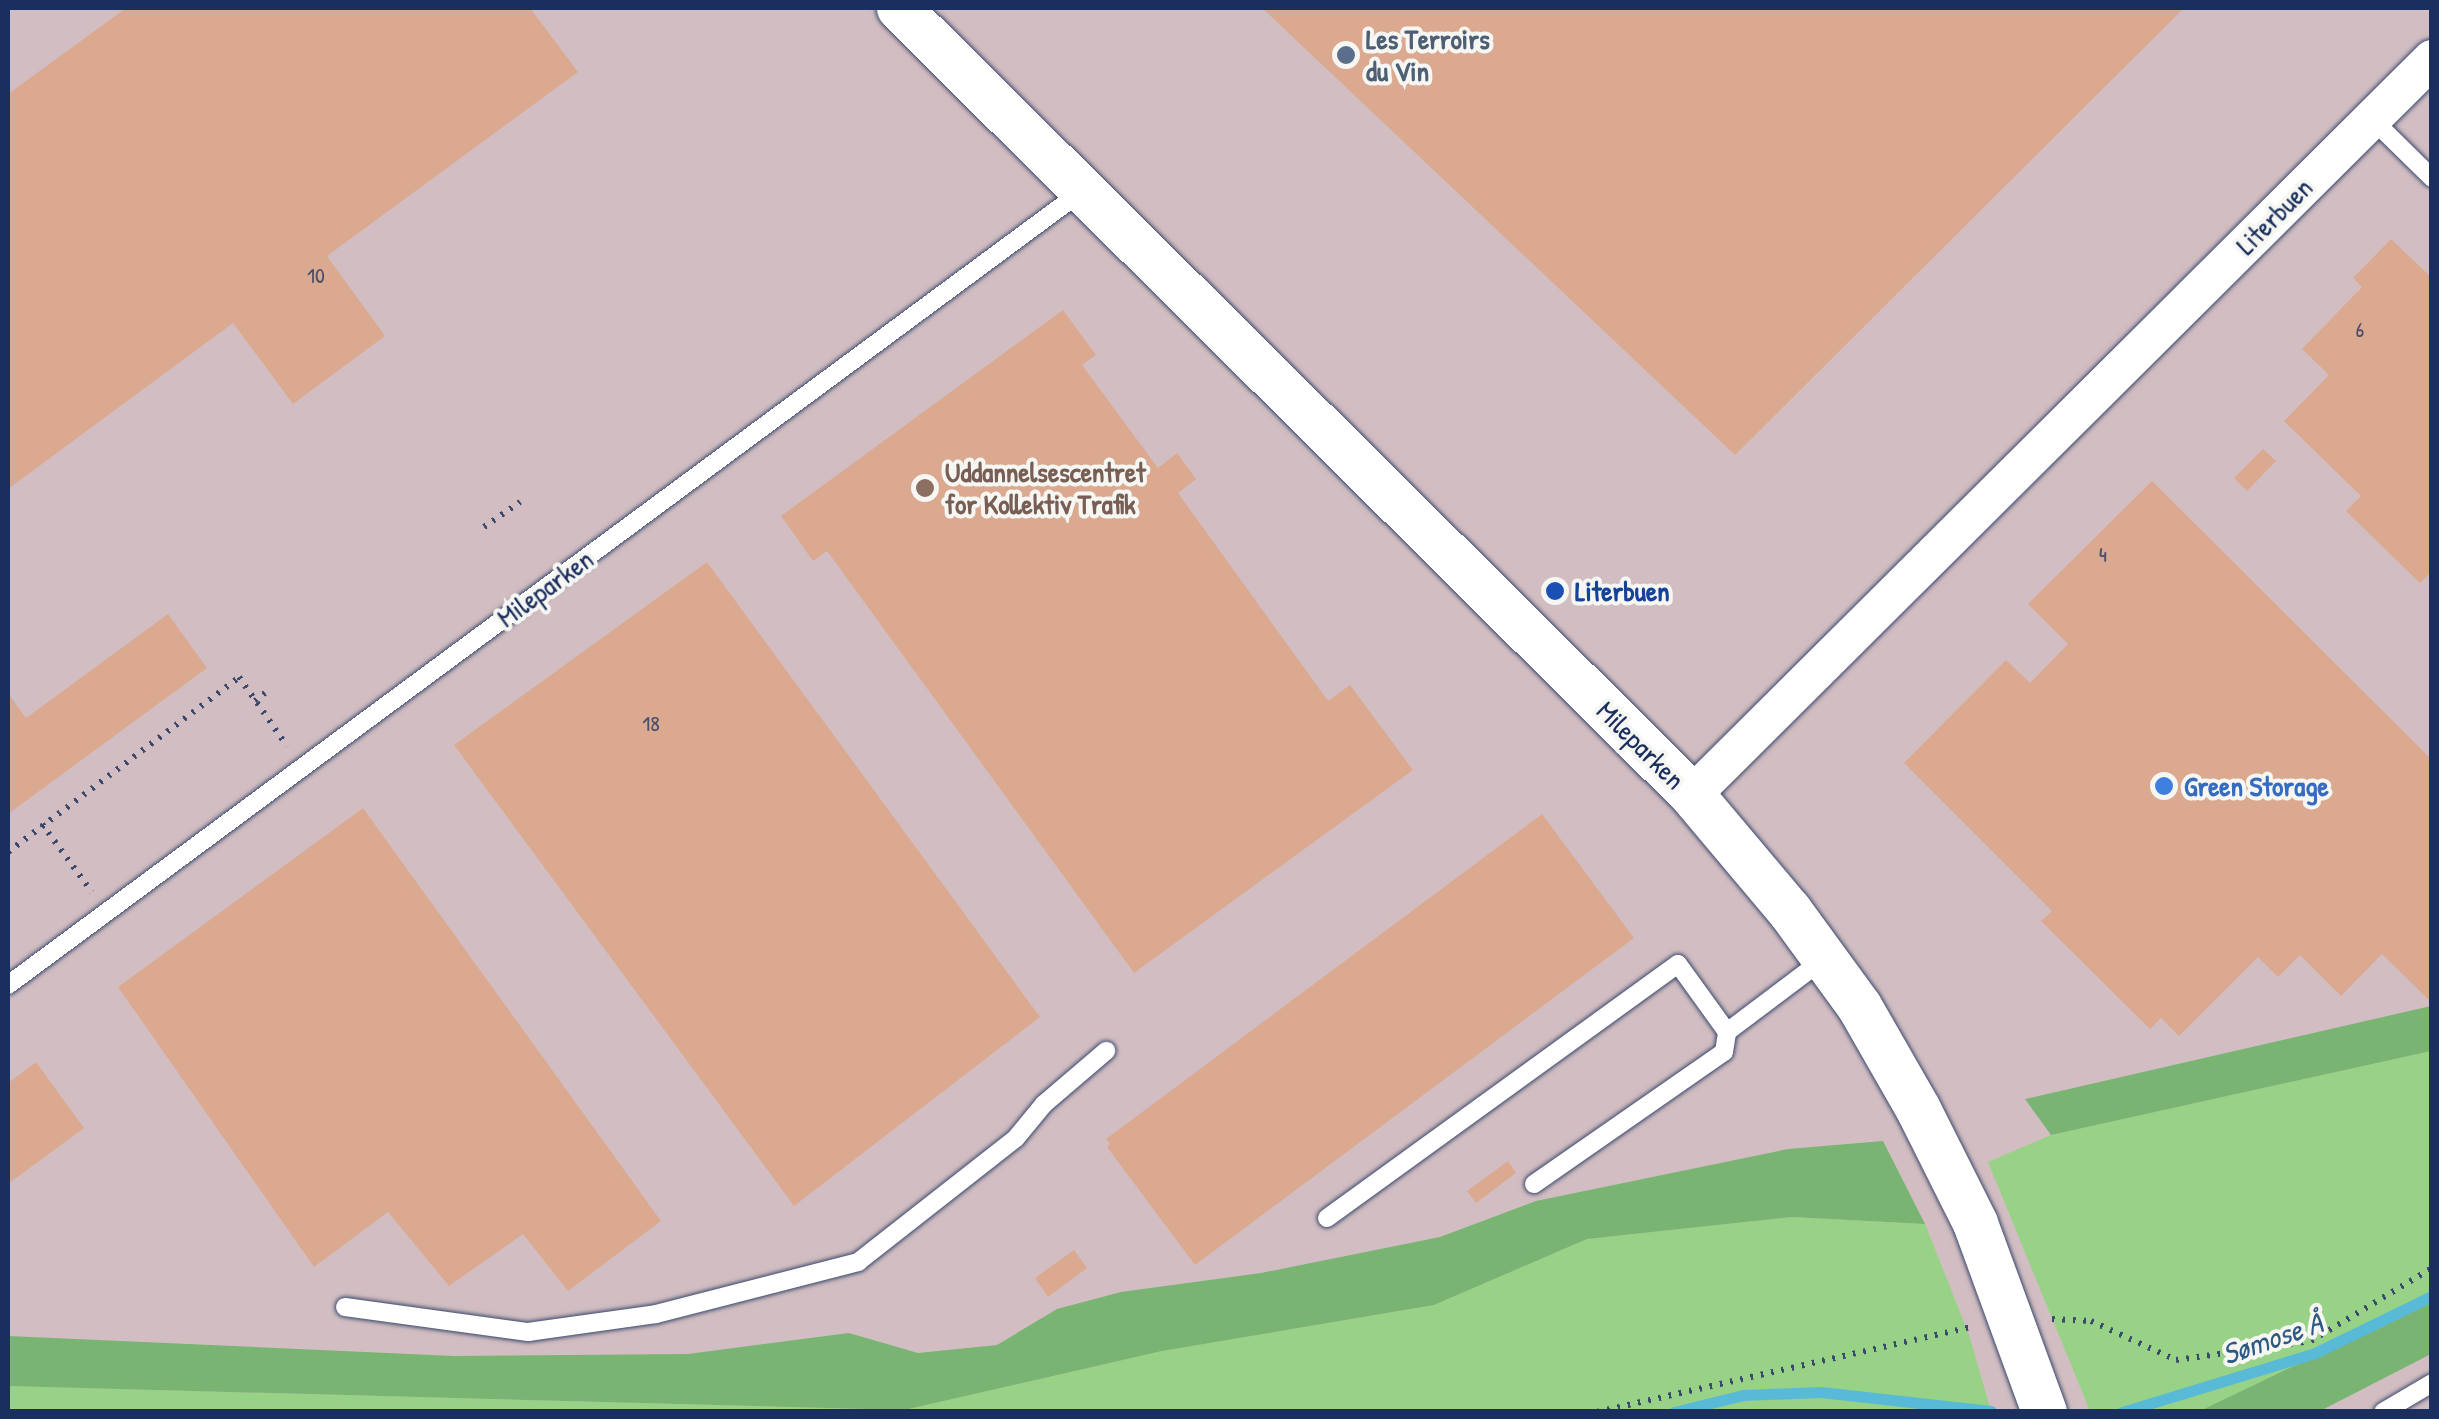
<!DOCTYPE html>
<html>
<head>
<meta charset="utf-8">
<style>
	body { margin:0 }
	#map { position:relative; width:2439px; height:1419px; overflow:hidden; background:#f0dcbb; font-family:"Patrick Hand",sans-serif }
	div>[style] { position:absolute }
	.industrial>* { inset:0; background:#d2bec2 }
	.green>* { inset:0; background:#97d286 }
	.forest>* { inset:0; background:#79b473 }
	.stream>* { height:11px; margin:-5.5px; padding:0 5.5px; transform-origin:5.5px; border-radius:5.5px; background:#59bad7 }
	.building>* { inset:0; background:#dba98f }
	.path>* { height:6px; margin-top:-3px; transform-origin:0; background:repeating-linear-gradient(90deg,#3b496c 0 2.5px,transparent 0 10.5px) }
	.roads { filter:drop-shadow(0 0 2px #3b496c) drop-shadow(0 0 2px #3b496c) }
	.service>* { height:18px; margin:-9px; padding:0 9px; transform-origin:9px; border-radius:9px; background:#fff }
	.minor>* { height:38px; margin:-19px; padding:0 19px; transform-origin:19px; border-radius:19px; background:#fff }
	.tertiary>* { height:45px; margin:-22.5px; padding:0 22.5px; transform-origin:22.5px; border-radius:22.5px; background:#fff }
	.dots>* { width:28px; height:28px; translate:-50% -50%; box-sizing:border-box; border:5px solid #f6f6f2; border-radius:50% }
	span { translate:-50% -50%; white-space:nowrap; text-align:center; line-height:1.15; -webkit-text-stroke:8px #f6f6f2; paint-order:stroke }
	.number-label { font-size:22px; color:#4b4e6a }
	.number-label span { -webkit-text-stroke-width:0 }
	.service-label { font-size:28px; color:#4e5e75; font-weight:700 }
	.left { translate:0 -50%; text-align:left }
	.street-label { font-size:28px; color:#1b2f5e }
	.education-label { font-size:28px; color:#785e54; font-weight:700 }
	.transit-label { font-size:28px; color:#164399; font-weight:700 }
	.shop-label { font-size:28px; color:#366cbe; font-weight:700 }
	.water-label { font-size:30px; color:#2e5982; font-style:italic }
	.frame { position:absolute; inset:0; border:10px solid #1b2f5e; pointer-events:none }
</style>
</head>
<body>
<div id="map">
	<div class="industrial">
		<div style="clip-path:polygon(8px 8px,2431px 8px,2431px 1411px,8px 1411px)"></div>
	</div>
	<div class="green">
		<div style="clip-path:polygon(2431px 1051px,2431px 1300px,2208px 1410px,2090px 1411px,1988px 1162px,2051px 1135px)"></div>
		<div style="clip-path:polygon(1792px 1217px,1925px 1224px,1969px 1335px,1991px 1411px,8px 1412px,8px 1386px,904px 1410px,1162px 1351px,1434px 1305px,1587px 1239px)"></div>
	</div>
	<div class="forest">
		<div style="clip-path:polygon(2431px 1006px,2431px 1051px,2051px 1135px,2025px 1099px)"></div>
		<div style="clip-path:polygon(1883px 1141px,1925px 1224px,1792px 1217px,1587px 1239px,1434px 1305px,1162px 1351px,904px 1410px,8px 1386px,8px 1336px,454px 1356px,688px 1354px,849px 1333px,918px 1353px,997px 1345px,1057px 1309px,1121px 1292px,1261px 1273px,1440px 1237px,1536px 1201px,1788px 1149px)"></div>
		<div style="clip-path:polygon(2431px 1300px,2431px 1354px,2320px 1411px,2200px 1411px)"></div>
	</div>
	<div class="stream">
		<div style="left:1674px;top:1412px;width:71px;rotate:-13.8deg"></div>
		<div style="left:1743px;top:1395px;width:78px;rotate:-2.2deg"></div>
		<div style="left:1821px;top:1392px;width:171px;rotate:6.4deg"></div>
		<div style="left:2122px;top:1412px;width:202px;rotate:-17deg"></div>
		<div style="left:2315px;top:1353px;width:130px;rotate:-26deg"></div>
	</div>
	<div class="building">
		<div style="clip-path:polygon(126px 8px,530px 8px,578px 72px,327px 256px,385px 336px,293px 404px,233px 323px,8px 489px,8px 94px)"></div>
		<div style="clip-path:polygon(1262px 8px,2184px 8px,1735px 455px)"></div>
		<div style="clip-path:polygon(2391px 239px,2432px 278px,2432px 571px,2420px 583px,2346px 511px,2361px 496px,2284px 421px,2329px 375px,2302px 349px,2362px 287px,2353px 278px)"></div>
		<div style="clip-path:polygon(1063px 310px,1096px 355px,1082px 365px,1158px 468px,1177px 453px,1196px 479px,1178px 493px,1328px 701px,1350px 685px,1413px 770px,1134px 973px,827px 551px,813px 561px,781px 516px)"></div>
		<div style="clip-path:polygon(2263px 449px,2276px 461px,2247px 491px,2234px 478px)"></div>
		<div style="clip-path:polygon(2152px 481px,2432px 760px,2432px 1003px,2382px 954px,2341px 996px,2300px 955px,2278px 977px,2258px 957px,2179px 1036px,2161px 1018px,2150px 1029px,2041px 921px,2052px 911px,1904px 763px,2006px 660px,2030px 683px,2068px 644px,2028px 604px)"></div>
		<div style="clip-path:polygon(707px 562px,1040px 1017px,794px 1206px,454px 745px)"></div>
		<div style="clip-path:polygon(168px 614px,207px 668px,8px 814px,8px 693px,26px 718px)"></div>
		<div style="clip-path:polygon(363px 808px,661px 1221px,568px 1291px,523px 1234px,449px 1286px,388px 1212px,314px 1267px,118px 987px)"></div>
		<div style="clip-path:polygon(1542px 814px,1634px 938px,1195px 1265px,1107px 1147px,1110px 1144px,1106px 1139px)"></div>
		<div style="clip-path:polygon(36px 1062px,84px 1128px,8px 1184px,8px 1083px)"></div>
		<div style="clip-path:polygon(1508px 1161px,1516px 1173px,1476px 1203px,1467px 1191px)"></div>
		<div style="clip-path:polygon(1074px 1250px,1087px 1268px,1048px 1297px,1035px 1278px)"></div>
	</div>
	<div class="path">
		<div style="left:484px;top:527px;width:44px;rotate:-34.8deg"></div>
		<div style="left:255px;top:701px;width:13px;rotate:-39deg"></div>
		<div style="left:42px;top:824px;width:84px;rotate:53.7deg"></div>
		<div style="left:8px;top:852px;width:290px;rotate:-37.1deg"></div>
		<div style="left:239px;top:677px;width:84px;rotate:55.2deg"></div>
		<div style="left:2052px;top:1319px;width:39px;rotate:3deg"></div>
		<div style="left:2091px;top:1321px;width:94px;rotate:24.6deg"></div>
		<div style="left:2176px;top:1360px;width:136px;rotate:-8deg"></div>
		<div style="left:2311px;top:1341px;width:141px;rotate:-31.1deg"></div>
		<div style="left:1597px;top:1412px;width:384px;rotate:-12.8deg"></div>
	</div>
	<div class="roads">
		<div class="service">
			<div style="left:2372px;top:119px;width:84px;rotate:44.5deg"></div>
			<div style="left:8px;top:985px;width:1334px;rotate:-36.47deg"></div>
			<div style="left:1534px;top:1184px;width:231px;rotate:-34.8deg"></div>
			<div style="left:1724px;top:1052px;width:20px;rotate:-81deg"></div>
			<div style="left:1327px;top:1218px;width:433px;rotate:-35.9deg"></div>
			<div style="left:1678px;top:964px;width:84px;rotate:54.2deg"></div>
			<div style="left:1727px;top:1032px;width:121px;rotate:-37deg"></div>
			<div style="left:345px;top:1307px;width:185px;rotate:7.8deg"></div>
			<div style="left:528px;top:1332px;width:129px;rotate:-8deg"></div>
			<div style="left:656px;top:1314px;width:209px;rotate:-14.4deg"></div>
			<div style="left:858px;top:1262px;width:201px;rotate:-38.1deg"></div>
			<div style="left:1016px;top:1138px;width:44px;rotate:-50.5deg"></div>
			<div style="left:1044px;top:1104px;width:82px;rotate:-40.5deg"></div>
			<div style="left:2383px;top:1412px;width:57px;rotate:-30.6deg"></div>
		</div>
		<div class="minor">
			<div style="left:1692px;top:795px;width:1044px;rotate:-44.84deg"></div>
		</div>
		<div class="tertiary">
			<div style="left:899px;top:8px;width:1117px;rotate:44.78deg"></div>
			<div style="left:1692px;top:795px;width:150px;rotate:49.9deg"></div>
			<div style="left:1789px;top:910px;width:119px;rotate:53.9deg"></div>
			<div style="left:1859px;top:1006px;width:119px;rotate:60.2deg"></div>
			<div style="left:1918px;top:1109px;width:127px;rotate:63.4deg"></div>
			<div style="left:1975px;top:1223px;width:201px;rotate:69.9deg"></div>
		</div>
	</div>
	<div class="dots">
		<div style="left:1346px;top:55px;background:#5c6f8a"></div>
		<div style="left:925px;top:488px;background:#8d6e63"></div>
		<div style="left:1555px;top:591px;background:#1a4fb4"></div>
		<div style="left:2164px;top:786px;background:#3f7fe0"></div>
	</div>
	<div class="number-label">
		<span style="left:316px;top:276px">10</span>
		<span style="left:2360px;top:330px">6</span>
		<span style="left:2103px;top:555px">4</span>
		<span style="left:651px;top:724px">18</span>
	</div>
	<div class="service-label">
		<span class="left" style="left:1366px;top:55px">Les Terroirs<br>du Vin</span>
	</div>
	<div class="street-label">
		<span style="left:2274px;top:216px;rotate:-45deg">Literbuen</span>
		<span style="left:545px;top:588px;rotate:-36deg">Mileparken</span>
		<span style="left:1641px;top:745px;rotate:45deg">Mileparken</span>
	</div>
	<div class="education-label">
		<span class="left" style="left:945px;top:488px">Uddannelsescentret<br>for Kollektiv Trafik</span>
	</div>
	<div class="transit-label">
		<span class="left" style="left:1575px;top:591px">Literbuen</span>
	</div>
	<div class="shop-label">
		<span class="left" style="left:2184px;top:786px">Green Storage</span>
	</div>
	<div class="water-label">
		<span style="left:2272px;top:1338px;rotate:-19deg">Sømose Å</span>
	</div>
	<div class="frame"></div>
</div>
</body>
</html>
